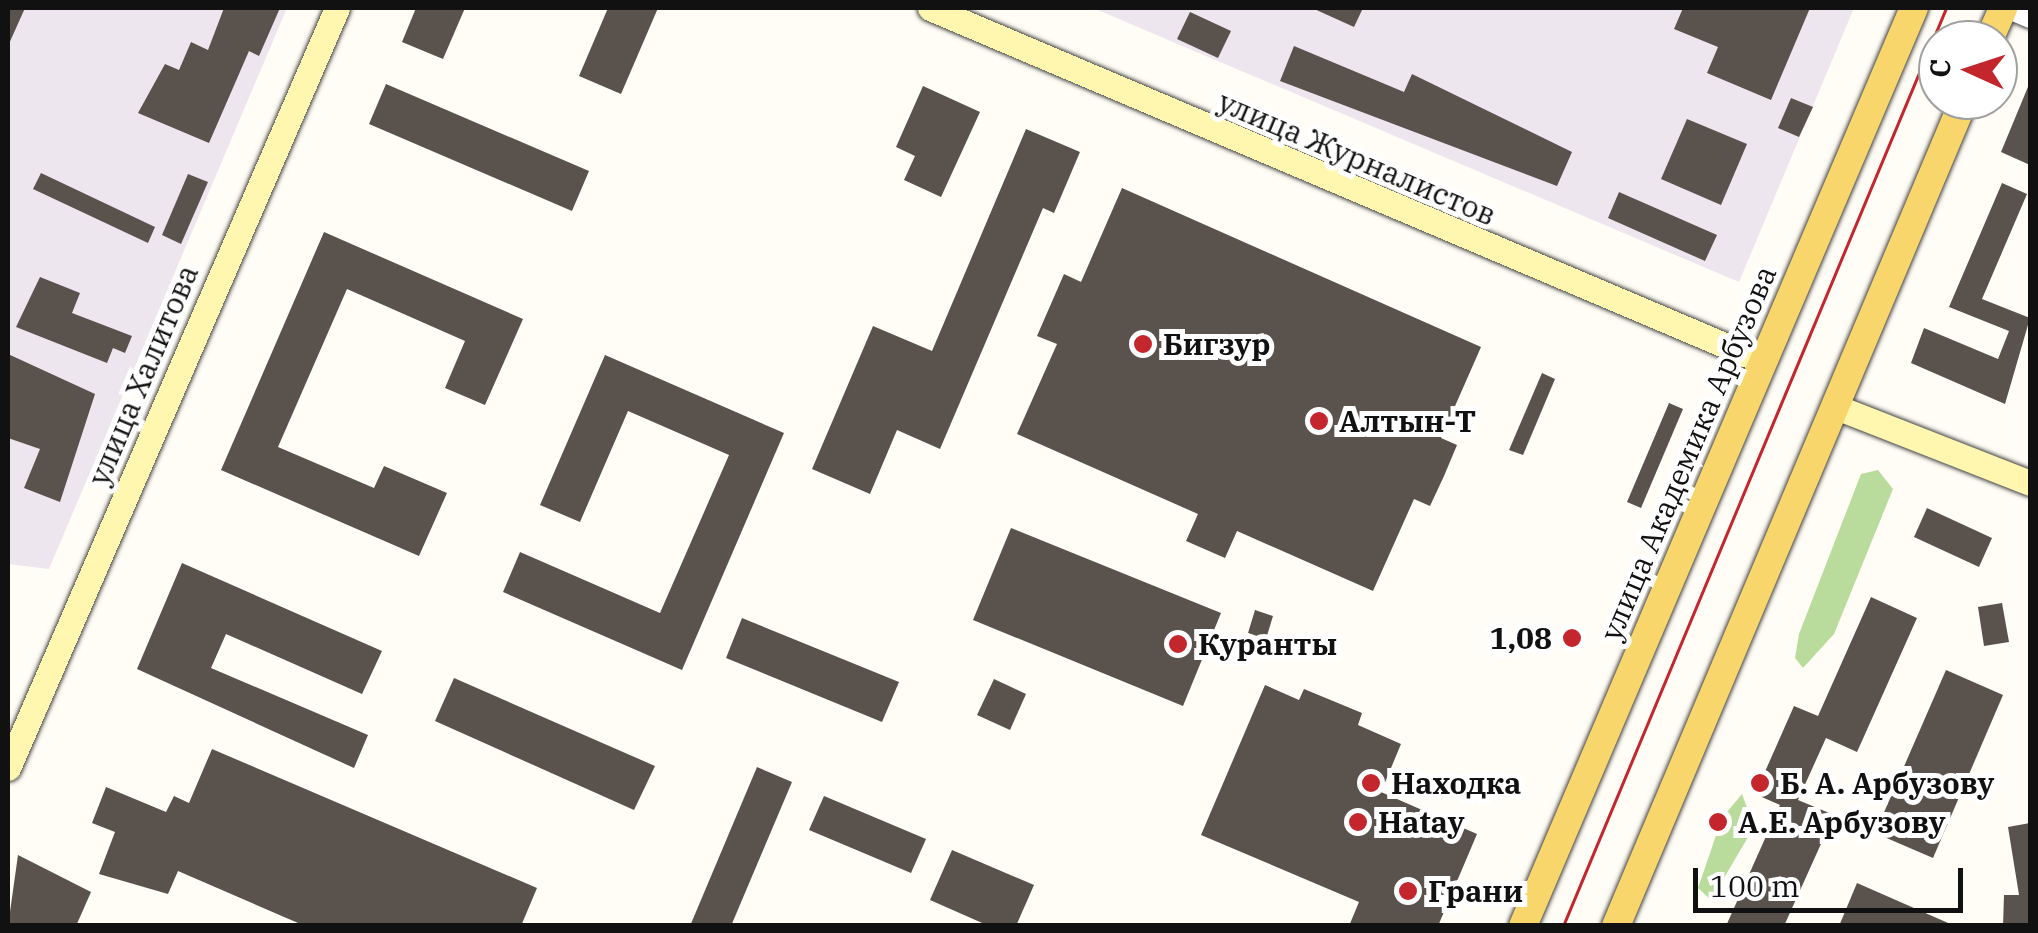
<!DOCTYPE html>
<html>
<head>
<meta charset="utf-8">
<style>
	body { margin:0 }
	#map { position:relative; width:2038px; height:933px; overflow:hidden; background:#fffdf5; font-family:"IBM Plex Serif",serif }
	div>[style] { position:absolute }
	.industrial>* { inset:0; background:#eee6ef }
	.forest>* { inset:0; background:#b9dc9c }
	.building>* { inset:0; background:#5a524d }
	.roads { filter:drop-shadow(0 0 2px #444) drop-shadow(0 0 2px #444) }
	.street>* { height:18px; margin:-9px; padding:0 9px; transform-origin:9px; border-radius:9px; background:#fff }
	.secondary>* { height:25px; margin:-12.5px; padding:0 12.5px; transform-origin:12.5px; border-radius:12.5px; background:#fff6b0 }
	.primary>* { height:28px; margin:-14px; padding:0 14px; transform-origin:14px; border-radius:14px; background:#f9d66b }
	.tram>* { height:2.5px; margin:-1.25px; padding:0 1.25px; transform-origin:1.25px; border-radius:1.25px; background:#c4262e }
	.dots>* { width:28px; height:28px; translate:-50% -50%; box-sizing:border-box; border:5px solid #fff; border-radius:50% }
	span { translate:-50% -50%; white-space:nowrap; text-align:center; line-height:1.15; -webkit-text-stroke:10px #fff; paint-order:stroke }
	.street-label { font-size:30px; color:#111 }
	.poi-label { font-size:30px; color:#111; font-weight:700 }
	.left { translate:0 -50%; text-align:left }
	.right { translate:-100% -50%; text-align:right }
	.frame { position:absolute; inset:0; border:10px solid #111; pointer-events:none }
	.north { position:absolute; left:1918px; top:20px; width:100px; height:100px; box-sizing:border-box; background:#fff; border:2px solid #a0a0a0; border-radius:50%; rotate:273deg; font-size:28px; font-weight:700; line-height:40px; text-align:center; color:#111 }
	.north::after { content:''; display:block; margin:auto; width:35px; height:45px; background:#c4262e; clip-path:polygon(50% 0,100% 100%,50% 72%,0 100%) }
	.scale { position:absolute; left:1693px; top:868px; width:270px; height:45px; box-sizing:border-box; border:5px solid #111; border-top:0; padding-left:12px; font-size:30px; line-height:35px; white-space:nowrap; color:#111; -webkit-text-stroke:8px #fff; paint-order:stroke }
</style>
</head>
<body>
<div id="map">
	<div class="industrial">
		<div style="clip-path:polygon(8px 8px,287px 8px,49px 569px,8px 564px)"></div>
		<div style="clip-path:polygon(1093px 8px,1854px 8px,1739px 282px)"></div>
	</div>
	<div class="forest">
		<div style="clip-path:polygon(1878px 470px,1893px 489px,1834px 634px,1803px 668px,1795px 658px,1799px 634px,1861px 474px)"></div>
		<div style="clip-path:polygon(1742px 794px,1754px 827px,1711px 900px,1698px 888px,1722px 818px)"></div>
	</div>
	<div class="building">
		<div style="clip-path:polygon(8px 8px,25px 8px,8px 46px)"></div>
		<div style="clip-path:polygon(224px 8px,280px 8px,259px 56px,249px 51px,209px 143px,138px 113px,165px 64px,179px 70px,191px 42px,208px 50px)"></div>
		<div style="clip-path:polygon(416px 8px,465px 8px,443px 59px,402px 42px)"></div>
		<div style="clip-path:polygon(608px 8px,658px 8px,621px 94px,579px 76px)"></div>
		<div style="clip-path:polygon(1312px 8px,1363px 8px,1354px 27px)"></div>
		<div style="clip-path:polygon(1683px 8px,1810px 8px,1771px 100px,1707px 73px,1718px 47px,1674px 29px)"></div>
		<div style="clip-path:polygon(1190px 12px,1231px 31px,1218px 58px,1177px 39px)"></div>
		<div style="clip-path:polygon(1294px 46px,1404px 92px,1412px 74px,1572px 152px,1557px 186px,1280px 81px)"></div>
		<div style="clip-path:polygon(2030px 82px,2030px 165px,2001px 152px)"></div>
		<div style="clip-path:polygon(386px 84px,589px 171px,572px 211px,369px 124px)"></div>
		<div style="clip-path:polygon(923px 86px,980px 112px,941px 197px,904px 180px,915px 156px,896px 147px)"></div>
		<div style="clip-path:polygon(1791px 98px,1813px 107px,1799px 137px,1778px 128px)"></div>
		<div style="clip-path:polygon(1687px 119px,1747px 144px,1721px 205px,1661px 179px)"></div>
		<div style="clip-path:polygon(1026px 129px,1080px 152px,1054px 213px,1043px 208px,940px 449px,897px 430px,870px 494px,812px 469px,873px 326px,932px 351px)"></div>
		<div style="clip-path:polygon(41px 173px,155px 227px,148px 243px,33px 189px)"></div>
		<div style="clip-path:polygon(188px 174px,208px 182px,181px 244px,162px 235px)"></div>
		<div style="clip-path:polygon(2002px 183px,2027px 194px,1982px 299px,2030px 318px,2005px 404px,1911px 363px,1924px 328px,1998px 359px,2009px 331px,1949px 307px)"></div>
		<div style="clip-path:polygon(1122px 188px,1481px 347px,1441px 438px,1457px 445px,1444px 476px,1430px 506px,1414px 499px,1373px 591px,1237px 531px,1225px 558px,1186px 541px,1198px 514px,1017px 434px,1057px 344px,1037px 336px,1064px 274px,1081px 282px)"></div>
		<div style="clip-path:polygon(1619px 192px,1717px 235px,1705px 261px,1608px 218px)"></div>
		<div style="clip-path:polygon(324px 232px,523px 319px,485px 405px,445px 388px,465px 341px,347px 289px,278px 447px,374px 488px,384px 466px,447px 493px,419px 556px,221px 470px)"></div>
		<div style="clip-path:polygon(40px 277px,80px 293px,72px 313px,132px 336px,125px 353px,113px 348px,107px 363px,16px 327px)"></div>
		<div style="clip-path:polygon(8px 354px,95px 394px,60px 502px,24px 488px,40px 449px,8px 438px)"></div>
		<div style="clip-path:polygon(605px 355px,784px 433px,682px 670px,503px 592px,520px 552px,660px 613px,729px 455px,628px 411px,580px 522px,540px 505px)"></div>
		<div style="clip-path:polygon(1542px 373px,1555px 379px,1523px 455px,1509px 450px)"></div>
		<div style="clip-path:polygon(1669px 403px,1683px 409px,1641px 508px,1627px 502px)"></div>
		<div style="clip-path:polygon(1927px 508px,1992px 538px,1979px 567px,1914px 537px)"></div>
		<div style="clip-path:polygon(1011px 528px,1221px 613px,1183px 706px,973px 620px)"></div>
		<div style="clip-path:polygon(182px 563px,382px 651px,362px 694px,226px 634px,211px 668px,368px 735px,354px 768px,137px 669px)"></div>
		<div style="clip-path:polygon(1871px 597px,1917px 618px,1857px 752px,1826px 738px,1798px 800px,1834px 815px,1784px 926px,1726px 926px,1780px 805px,1755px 794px,1760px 783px,1794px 706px,1818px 716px)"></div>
		<div style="clip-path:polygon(2002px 603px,2009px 642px,1984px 646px,1978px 607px)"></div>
		<div style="clip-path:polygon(1255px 610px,1273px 616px,1266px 639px,1248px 633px)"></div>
		<div style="clip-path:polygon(742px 618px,899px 682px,882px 722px,726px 658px)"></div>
		<div style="clip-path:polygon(1946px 670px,2003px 695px,1933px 858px,1875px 833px)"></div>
		<div style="clip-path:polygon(454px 678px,655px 766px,634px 810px,435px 721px)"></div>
		<div style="clip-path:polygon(994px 679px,1026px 694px,1010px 730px,977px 715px)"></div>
		<div style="clip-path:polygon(1265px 685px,1299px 700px,1304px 689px,1362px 713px,1358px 725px,1401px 744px,1381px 792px,1477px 834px,1438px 926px,1349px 926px,1359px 902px,1201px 835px)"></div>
		<div style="clip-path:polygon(212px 749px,537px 888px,521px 926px,305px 926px,178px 871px,168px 894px,99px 874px,115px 832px,92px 823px,106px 787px,166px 812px,174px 796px,189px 803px)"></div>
		<div style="clip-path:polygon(757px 767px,792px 782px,731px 926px,690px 926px)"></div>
		<div style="clip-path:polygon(824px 796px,926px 839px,911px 873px,809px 830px)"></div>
		<div style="clip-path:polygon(2030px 823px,2030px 926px,2003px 926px,2004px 895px,2019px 895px,2008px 827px)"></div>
		<div style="clip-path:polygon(952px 850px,1034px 885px,1016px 926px,989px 926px,930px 900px)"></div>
		<div style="clip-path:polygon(18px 855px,91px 892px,76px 926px,8px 926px)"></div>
		<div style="clip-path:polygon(1857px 883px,1955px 926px,1839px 926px)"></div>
	</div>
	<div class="roads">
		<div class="street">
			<div style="left:2004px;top:8px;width:28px;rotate:23deg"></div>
		</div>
		<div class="secondary">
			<div style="left:930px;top:8px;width:904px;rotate:22.99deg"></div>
			<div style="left:1836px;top:407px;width:208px;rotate:21.4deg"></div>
			<div style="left:8px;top:768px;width:828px;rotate:-66.59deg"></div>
		</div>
		<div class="primary">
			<div style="left:1989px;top:40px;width:35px;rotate:-66deg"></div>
			<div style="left:1523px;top:926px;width:998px;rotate:-66.93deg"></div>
			<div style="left:1616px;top:926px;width:896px;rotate:-67.15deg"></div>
		</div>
	</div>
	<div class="tram">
		<div style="left:1563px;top:926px;width:995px;rotate:-67.35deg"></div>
	</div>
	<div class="dots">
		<div style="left:1143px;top:344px;background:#c4262e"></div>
		<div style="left:1319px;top:421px;background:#c4262e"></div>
		<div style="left:1572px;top:638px;background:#c4262e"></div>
		<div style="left:1178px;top:644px;background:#c4262e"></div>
		<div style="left:1371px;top:783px;background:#c4262e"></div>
		<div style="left:1760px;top:783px;background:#c4262e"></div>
		<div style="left:1358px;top:822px;background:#c4262e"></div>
		<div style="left:1718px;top:822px;background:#c4262e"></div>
		<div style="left:1408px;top:891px;background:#c4262e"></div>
	</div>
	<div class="street-label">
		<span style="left:1357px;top:158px;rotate:23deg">улица Журналистов</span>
		<span style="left:143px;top:375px;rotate:-67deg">улица Халитова</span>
		<span style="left:1688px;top:453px;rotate:-67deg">улица Академика Арбузова</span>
	</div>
	<div class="poi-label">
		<span class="left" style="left:1163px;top:344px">Бигзур</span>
		<span class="left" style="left:1339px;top:421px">Алтын-Т</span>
		<span class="right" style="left:1552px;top:638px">1,08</span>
		<span class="left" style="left:1198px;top:644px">Куранты</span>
		<span class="left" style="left:1391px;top:783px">Находка</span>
		<span class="left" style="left:1780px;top:783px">Б. А. Арбузову</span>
		<span class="left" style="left:1378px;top:822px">Hatay</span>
		<span class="left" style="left:1738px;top:822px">А.Е. Арбузову</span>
		<span class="left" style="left:1428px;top:891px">Грани</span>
	</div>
	<div class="frame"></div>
	<div class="north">С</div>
	<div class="scale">100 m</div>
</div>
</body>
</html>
